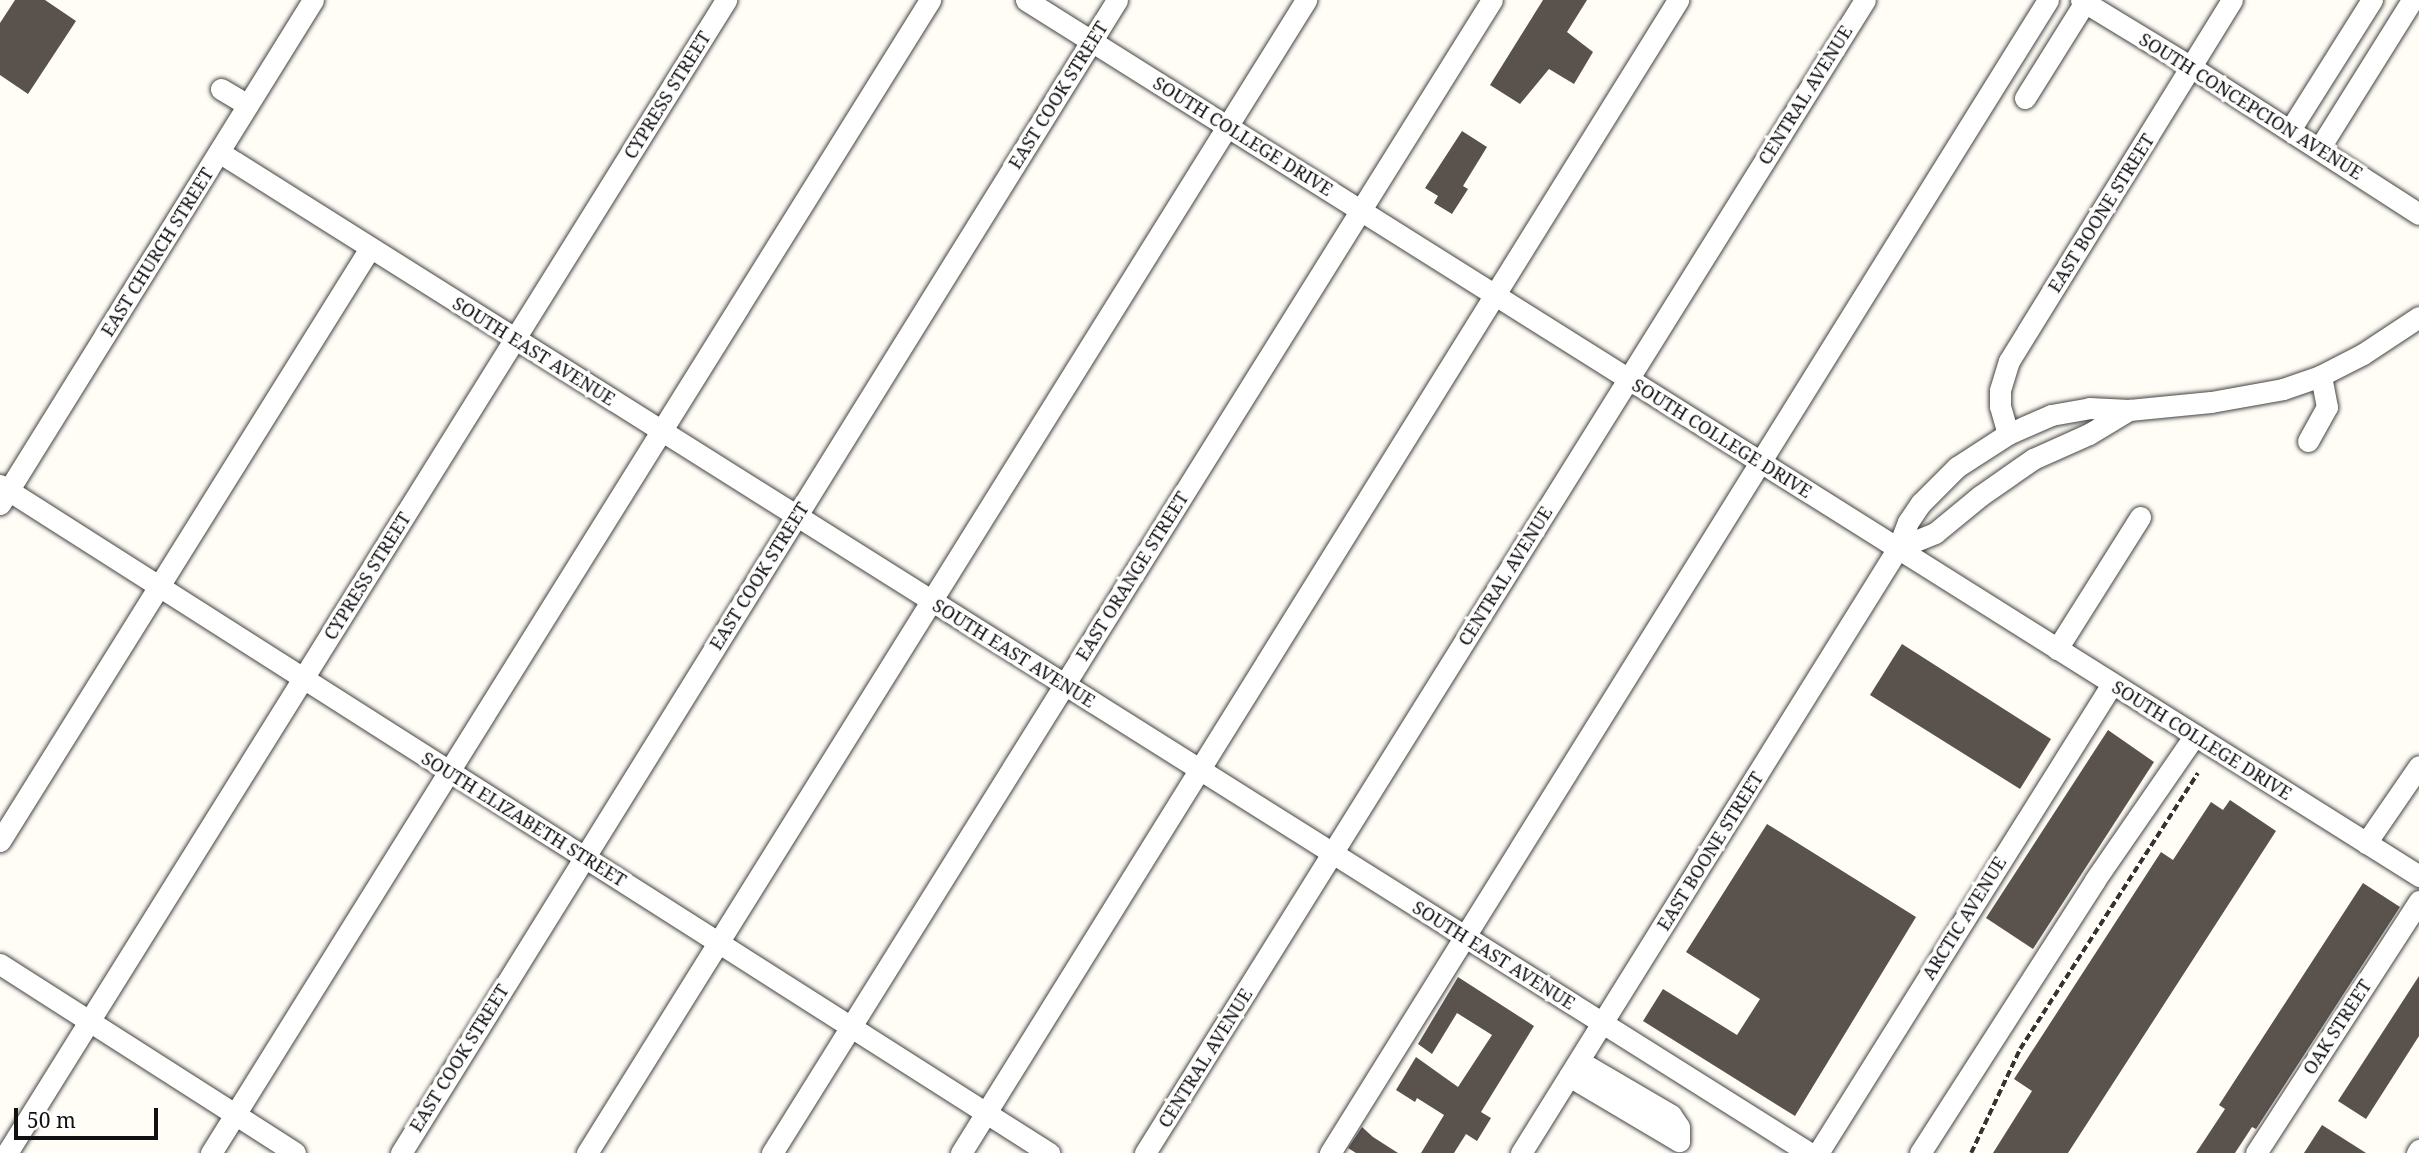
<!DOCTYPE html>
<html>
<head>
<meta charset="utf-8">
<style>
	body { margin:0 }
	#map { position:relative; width:2419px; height:1153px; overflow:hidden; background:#fffdf5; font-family:"Noto Serif",serif }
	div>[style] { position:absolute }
	.building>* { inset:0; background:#5a524d }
	.path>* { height:3.5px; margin-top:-1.75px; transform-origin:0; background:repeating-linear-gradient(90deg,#333 0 7px,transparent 0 10.5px) }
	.roads { filter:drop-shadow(0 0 2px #444) drop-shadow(0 0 2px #444) }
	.minor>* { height:21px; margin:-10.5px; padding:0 10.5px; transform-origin:10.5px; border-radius:10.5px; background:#fff }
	span { translate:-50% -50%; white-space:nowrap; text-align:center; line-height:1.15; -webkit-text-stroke:7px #fff; paint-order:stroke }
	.street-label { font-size:18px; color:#111 }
	.scale { position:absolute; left:14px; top:1108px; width:144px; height:32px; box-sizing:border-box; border:4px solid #111; border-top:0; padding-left:9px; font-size:21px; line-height:24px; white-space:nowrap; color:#111; -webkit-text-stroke:5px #fff; paint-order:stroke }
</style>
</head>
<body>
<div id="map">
	<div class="building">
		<div style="clip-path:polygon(15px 0,45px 0,76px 21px,28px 94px,0 75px,0 23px)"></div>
		<div style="clip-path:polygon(1543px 0,1587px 0,1567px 32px,1593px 52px,1574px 84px,1549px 69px,1520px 104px,1490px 85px)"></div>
		<div style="clip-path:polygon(1462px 131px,1487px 147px,1463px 186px,1468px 189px,1452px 214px,1434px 203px,1438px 196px,1425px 188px)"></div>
		<div style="clip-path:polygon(1902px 644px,2051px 739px,2020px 789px,1870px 695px)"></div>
		<div style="clip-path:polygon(2108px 730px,2154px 762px,2033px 949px,1986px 918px)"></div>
		<div style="clip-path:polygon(2230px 800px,2276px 831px,2068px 1153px,1993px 1153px,2032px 1091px,2014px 1079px,2161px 852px,2173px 860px,2211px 802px,2223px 810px)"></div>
		<div style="clip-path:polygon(1767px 824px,1916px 917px,1795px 1116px,1643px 1021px,1663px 989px,1737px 1035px,1760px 999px,1686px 952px)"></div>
		<div style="clip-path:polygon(2363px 883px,2400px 907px,2256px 1129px,2252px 1127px,2235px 1153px,2196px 1153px,2225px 1109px,2219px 1105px)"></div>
		<div style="clip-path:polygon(2419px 976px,2419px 1036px,2366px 1119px,2338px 1101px)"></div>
		<div style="clip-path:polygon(1458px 977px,1534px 1026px,1481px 1112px,1491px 1118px,1477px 1141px,1466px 1134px,1454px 1153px,1421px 1153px,1444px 1115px,1417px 1098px,1415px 1102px,1396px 1090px,1416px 1057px,1458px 1087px,1492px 1035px,1457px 1013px,1432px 1054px,1418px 1044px)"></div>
		<div style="clip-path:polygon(2322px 1125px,2366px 1153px,2304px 1153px)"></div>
		<div style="clip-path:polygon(1362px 1127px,1373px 1137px,1398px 1153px,1356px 1153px,1348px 1148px)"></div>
	</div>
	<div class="path">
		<div style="left:1971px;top:1153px;width:115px;rotate:-64.8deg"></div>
		<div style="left:2020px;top:1049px;width:328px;rotate:-57.2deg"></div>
	</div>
	<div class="roads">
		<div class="minor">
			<div style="left:1026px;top:0;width:1646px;rotate:32.16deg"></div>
			<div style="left:2081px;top:0;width:129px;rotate:31.3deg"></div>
			<div style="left:2191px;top:67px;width:271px;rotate:32.8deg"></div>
			<div style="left:221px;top:89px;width:31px;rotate:31deg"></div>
			<div style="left:2025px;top:98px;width:113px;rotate:-58deg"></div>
			<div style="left:2290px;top:130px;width:154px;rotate:-57.8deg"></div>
			<div style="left:2319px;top:149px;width:176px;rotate:-58deg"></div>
			<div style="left:219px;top:152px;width:1879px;rotate:32.19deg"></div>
			<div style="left:2008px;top:434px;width:29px;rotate:-106deg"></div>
			<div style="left:2000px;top:406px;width:16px;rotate:-90deg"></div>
			<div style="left:2000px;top:390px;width:30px;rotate:-73deg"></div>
			<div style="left:2009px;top:361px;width:424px;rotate:-58.3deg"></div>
			<div style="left:2308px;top:441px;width:39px;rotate:-61deg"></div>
			<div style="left:2327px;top:407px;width:32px;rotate:-101deg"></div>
			<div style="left:0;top:485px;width:1244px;rotate:32.49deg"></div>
			<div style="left:0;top:504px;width:593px;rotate:-58.16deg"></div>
			<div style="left:1898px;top:548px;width:40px;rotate:-22deg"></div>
			<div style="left:1935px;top:533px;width:58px;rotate:-39.4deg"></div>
			<div style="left:1980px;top:496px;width:65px;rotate:-34.9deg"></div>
			<div style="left:2033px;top:459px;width:61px;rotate:-24.1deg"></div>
			<div style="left:2089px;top:434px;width:47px;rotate:-31deg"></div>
			<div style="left:2057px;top:649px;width:156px;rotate:-57.8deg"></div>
			<div style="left:0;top:841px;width:699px;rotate:-58.04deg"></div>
			<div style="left:2366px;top:843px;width:93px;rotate:-55.5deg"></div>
			<div style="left:0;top:964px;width:350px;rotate:32.6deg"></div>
			<div style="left:1579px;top:1061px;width:107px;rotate:30.4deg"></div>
			<div style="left:1671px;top:1115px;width:14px;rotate:56deg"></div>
			<div style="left:1679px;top:1127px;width:14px;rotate:90deg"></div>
			<div style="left:1569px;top:1076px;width:128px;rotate:30.6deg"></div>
			<div style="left:7px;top:1153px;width:1359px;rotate:-58.05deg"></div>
			<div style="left:211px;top:1153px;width:1359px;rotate:-58.05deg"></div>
			<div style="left:401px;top:1153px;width:1357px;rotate:-58.16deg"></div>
			<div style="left:587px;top:1153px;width:1359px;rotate:-58.05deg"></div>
			<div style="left:772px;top:1153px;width:1359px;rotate:-58.02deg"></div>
			<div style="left:961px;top:1153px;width:1358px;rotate:-58.12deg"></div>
			<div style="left:1145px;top:1153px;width:1359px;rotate:-58.02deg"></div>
			<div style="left:1330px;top:1153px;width:1358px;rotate:-58.09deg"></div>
			<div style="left:1521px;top:1153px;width:713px;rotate:-58.07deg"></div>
			<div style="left:1898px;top:548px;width:28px;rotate:-69deg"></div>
			<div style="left:1908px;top:522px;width:23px;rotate:-56deg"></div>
			<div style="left:1921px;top:503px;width:51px;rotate:-45deg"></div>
			<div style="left:1957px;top:467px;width:61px;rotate:-32.9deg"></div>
			<div style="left:2008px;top:434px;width:47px;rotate:-23.8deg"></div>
			<div style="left:2051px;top:415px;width:39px;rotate:-10deg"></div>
			<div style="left:2089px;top:408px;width:40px;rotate:2.9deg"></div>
			<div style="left:2129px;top:410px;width:82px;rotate:-5.6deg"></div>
			<div style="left:2211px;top:402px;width:73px;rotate:-10.2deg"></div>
			<div style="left:2283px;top:389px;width:39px;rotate:-19deg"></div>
			<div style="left:2320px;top:376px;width:48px;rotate:-27.1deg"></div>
			<div style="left:2363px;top:354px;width:67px;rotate:-33.5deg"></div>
			<div style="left:1818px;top:1153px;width:554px;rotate:-57.92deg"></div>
			<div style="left:1920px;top:1153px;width:324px;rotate:-57.3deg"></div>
			<div style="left:2095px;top:880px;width:176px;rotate:-55.4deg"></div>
			<div style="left:2256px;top:1153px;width:300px;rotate:-57.1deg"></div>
			<div style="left:2417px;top:1153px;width:4px;rotate:-56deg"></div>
		</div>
	</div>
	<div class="street-label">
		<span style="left:667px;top:95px;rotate:-58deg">CYPRESS STREET</span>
		<span style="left:1058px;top:95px;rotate:-58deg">EAST COOK STREET</span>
		<span style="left:1805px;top:95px;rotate:-58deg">CENTRAL AVENUE</span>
		<span style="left:2251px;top:106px;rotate:32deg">SOUTH CONCEPCION AVENUE</span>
		<span style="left:1243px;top:136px;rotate:32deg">SOUTH COLLEGE DRIVE</span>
		<span style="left:2101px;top:213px;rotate:-58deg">EAST BOONE STREET</span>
		<span style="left:157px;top:252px;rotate:-58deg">EAST CHURCH STREET</span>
		<span style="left:534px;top:351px;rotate:32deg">SOUTH EAST AVENUE</span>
		<span style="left:1722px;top:438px;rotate:32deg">SOUTH COLLEGE DRIVE</span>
		<span style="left:367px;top:576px;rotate:-58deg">CYPRESS STREET</span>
		<span style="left:759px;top:576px;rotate:-58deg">EAST COOK STREET</span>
		<span style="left:1132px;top:576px;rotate:-58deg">EAST ORANGE STREET</span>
		<span style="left:1505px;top:576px;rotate:-58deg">CENTRAL AVENUE</span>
		<span style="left:1014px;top:653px;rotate:32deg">SOUTH EAST AVENUE</span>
		<span style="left:2202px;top:740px;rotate:32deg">SOUTH COLLEGE DRIVE</span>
		<span style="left:524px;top:819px;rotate:32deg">SOUTH ELIZABETH STREET</span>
		<span style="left:1710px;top:851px;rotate:-58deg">EAST BOONE STREET</span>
		<span style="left:1964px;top:918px;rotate:-58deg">ARCTIC AVENUE</span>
		<span style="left:1494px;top:955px;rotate:32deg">SOUTH EAST AVENUE</span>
		<span style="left:2337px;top:1027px;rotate:-57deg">OAK STREET</span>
		<span style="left:459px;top:1058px;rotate:-58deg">EAST COOK STREET</span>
		<span style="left:1205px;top:1058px;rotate:-58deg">CENTRAL AVENUE</span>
	</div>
	<div class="scale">50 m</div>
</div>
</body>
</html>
